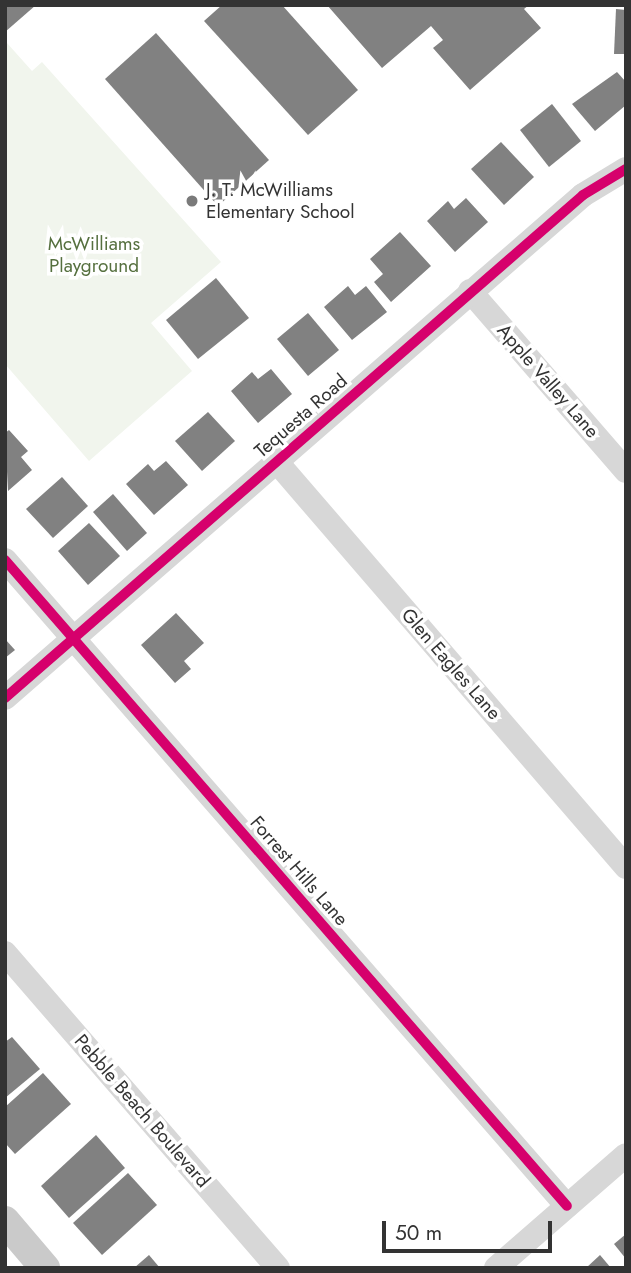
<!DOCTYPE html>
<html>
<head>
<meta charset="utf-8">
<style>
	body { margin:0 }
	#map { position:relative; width:631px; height:1273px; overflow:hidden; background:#fff; font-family:Jost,sans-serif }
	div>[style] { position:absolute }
	.green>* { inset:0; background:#f1f5ed }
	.building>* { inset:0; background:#818181 }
	.minor>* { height:24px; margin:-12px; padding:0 12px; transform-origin:12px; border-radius:12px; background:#d7d7d7 }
	.major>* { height:30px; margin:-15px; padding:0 15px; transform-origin:15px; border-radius:15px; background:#cacaca }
	.cycleway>* { height:10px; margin:-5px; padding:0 5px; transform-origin:5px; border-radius:5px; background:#d6006c }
	.dots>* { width:19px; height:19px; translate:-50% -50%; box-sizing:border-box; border:4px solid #fff; border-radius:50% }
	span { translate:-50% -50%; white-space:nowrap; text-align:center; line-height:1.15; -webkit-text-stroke:7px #fff; paint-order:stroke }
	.poi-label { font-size:19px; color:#333 }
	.left { translate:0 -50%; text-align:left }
	.park-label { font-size:19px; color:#56703f }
	.street-label { font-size:19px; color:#333 }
	.frame { position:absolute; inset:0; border:7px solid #333; pointer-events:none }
	.scale { position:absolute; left:382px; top:1221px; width:170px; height:32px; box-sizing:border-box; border:4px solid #333; border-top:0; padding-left:9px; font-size:21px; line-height:24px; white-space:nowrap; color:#333; -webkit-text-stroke:5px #fff; paint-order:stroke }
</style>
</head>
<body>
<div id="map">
	<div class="green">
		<div style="clip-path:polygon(7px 43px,32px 71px,42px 62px,221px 262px,151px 323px,192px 371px,89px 461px,5px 364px)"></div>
	</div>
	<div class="building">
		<div style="clip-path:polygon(5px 5px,36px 5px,5px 32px)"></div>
		<div style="clip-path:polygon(222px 5px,282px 5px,358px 90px,308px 135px,204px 21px)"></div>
		<div style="clip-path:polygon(327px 5px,529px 5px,524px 9px,541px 28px,470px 90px,433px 48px,443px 40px,431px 26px,382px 68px)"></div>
		<div style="clip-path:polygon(616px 9px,626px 10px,626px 54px,614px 54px)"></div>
		<div style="clip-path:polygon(156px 33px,269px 160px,218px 206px,105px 79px)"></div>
		<div style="clip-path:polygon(617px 72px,626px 82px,626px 105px,595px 131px,572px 104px)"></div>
		<div style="clip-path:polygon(552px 104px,581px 141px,549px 167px,520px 130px)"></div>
		<div style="clip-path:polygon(501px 142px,534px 177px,504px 205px,471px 169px)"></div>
		<div style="clip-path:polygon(466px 198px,488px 222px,455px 252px,427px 221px,448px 201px,454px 209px)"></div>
		<div style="clip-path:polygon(400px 232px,431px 266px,391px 302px,374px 282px,383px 274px,370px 259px)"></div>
		<div style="clip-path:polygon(216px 278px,249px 318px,198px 359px,166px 320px)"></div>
		<div style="clip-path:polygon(348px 286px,355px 295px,366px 286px,387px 312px,352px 340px,324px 307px)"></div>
		<div style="clip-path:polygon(308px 313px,339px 350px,308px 376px,277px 339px)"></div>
		<div style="clip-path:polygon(271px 369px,292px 394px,258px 423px,231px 391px,252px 372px,258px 379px)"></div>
		<div style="clip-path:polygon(208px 412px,235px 441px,202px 471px,175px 441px)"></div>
		<div style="clip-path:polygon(9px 430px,28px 451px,21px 457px,32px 470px,8px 491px,5px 433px)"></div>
		<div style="clip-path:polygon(166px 461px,188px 485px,154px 515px,126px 484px,148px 464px,154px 471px)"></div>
		<div style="clip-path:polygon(62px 477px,88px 506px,53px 538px,26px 509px)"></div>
		<div style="clip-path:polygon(113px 494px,147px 533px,127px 551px,93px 512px)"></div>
		<div style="clip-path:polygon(89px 523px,120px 556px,88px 585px,58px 551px)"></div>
		<div style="clip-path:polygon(176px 613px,204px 643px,184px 661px,191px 669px,175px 683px,141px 645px)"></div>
		<div style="clip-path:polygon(5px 639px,15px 650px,5px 658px)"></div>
		<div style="clip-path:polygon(12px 1037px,40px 1069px,5px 1098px,5px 1042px)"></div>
		<div style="clip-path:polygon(43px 1073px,71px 1104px,15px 1154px,5px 1143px,5px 1107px)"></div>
		<div style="clip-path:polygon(96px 1135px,125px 1168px,69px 1218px,41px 1186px)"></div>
		<div style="clip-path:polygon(128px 1173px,157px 1205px,102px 1255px,73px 1223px)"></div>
		<div style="clip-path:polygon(626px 1234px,626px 1259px,614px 1244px)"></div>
		<div style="clip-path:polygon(149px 1255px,160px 1268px,134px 1268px)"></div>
		<div style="clip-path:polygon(600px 1255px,611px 1268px,586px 1268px)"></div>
	</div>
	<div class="minor">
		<div style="left:470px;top:291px;width:238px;rotate:49.1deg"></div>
		<div style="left:276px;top:461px;width:536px;rotate:49.24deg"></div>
		<div style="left:5px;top:560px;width:856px;rotate:48.98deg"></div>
		<div style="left:5px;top:698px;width:766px;rotate:-41.03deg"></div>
		<div style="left:583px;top:195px;width:50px;rotate:-31.2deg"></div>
		<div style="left:5px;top:953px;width:417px;rotate:49.1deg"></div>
		<div style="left:496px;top:1268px;width:172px;rotate:-41deg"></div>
	</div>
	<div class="major">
		<div style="left:5px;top:1221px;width:62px;rotate:49.6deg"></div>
	</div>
	<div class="cycleway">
		<div style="left:5px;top:560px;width:856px;rotate:48.98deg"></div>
		<div style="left:5px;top:698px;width:766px;rotate:-41.03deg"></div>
		<div style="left:583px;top:195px;width:50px;rotate:-31.2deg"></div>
	</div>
	<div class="dots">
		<div style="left:192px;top:201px;background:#7a7a7a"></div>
	</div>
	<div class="poi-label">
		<span class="left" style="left:206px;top:201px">J. T. McWilliams<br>Elementary School</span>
	</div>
	<div class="park-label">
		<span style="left:94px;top:255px">McWilliams<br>Playground</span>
	</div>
	<div class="street-label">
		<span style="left:548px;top:381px;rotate:49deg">Apple Valley Lane</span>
		<span style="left:301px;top:416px;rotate:-41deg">Tequesta Road</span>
		<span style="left:451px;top:664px;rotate:49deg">Glen Eagles Lane</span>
		<span style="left:299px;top:871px;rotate:49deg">Forrest Hills Lane</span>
		<span style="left:142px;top:1111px;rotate:49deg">Pebble Beach Boulevard</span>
	</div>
	<div class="frame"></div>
	<div class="scale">50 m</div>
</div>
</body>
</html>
